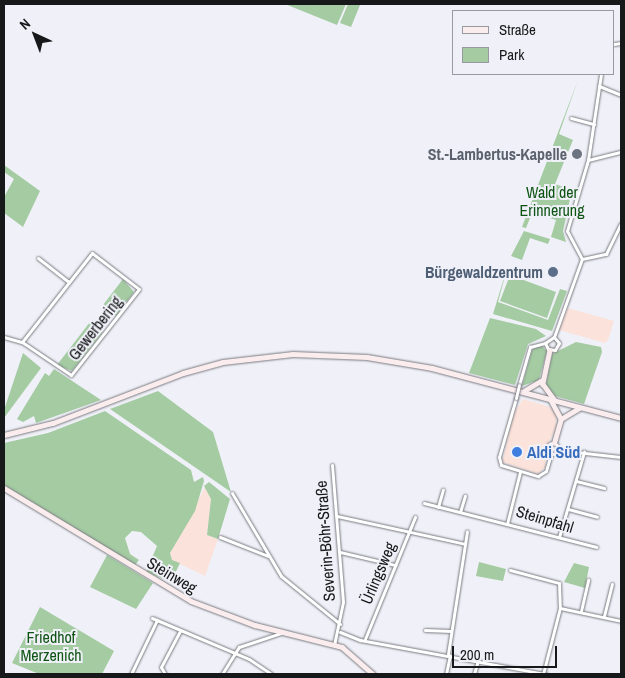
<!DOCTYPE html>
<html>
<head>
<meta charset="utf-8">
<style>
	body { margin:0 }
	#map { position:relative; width:625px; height:678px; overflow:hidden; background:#f0f1f8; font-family:"Archivo Narrow",sans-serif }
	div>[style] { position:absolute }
	.commercial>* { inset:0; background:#fbe2da }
	.green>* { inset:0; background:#a4cba2 }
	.roads { filter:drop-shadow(0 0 1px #7a7b81) drop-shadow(0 0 1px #7a7b81) }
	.street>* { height:3px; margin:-1.5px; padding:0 1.5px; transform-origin:1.5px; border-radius:1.5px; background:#fff }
	.street>.ring { margin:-1.5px; padding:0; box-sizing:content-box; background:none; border:3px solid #fff; border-radius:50% }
	.secondary>* { height:4.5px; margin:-2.25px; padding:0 2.25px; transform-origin:2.25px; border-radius:2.25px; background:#fbecee }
	.bridges { filter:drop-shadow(0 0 1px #7a7b81) drop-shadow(0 0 1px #7a7b81) }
	.street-bridge>* { height:3px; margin:-1.5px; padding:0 1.5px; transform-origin:1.5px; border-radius:1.5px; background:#fff }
	.dots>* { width:14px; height:14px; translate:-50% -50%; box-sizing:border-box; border:2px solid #f0f1f8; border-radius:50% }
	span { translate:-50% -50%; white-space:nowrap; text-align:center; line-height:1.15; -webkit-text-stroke:4px #f0f1f8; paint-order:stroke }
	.worship-label { font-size:16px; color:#5b616d; font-weight:700 }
	.right { translate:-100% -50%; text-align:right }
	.park-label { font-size:16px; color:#0d5413 }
	.service-label { font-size:16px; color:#4e5e75; font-weight:700 }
	.street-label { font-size:16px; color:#17181a }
	.shop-label { font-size:16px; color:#366cbe; font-weight:700 }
	.left { translate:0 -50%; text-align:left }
	.frame { position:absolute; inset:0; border:5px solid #17181a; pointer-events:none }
	.legend { position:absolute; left:452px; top:10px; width:162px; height:65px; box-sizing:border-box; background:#f0f1f8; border:1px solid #999a9f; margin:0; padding:6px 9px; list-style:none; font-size:15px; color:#17181a }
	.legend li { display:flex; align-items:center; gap:10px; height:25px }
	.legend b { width:25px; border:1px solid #999a9f }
	.north { position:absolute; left:10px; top:10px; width:50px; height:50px; -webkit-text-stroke:4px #f0f1f8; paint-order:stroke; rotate:317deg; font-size:14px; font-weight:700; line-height:20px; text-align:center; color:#17181a }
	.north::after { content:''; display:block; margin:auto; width:18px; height:22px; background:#17181a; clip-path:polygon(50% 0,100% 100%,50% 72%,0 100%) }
	.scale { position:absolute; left:452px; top:646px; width:105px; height:22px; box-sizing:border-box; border:2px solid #17181a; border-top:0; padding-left:6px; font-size:15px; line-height:18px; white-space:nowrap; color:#17181a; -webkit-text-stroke:4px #f0f1f8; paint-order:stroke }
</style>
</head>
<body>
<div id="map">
	<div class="commercial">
		<div style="clip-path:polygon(568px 308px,614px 321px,608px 340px,605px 343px,559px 330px)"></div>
		<div style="clip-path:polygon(523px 399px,550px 407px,556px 413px,556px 428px,545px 450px,546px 466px,538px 474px,502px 462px,514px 413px)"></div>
		<div style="clip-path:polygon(205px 487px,211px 499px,207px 535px,218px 539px,205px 576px,172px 560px,170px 553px)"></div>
	</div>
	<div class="green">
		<div style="clip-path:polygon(285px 4px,346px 4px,337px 25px)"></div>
		<div style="clip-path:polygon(348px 4px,360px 5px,351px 27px,340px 23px)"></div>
		<div style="clip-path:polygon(578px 80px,559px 134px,573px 140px,555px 184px,572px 190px,563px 231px,566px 242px,551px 237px,556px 220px,532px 213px,526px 228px,522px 227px)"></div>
		<div style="clip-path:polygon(4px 165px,40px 191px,23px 227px,4px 213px,4px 197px,14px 179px,4px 172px)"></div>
		<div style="clip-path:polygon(524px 231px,550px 239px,548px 244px,530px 238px,522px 260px,511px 256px)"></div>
		<div style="clip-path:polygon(508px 265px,498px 302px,548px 320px,560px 289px,567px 291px,552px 331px,493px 314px)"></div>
		<div style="clip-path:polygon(510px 275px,556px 292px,547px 318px,500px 301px)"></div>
		<div style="clip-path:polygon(123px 279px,134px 292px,116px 316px,103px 305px)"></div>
		<div style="clip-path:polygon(490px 318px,536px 329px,546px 336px,528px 344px,515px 385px,469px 373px)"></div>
		<div style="clip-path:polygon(90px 322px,103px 332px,72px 371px,57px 365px)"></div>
		<div style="clip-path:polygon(576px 342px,601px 347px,602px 352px,584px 404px,555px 396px,546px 385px,552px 354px)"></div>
		<div style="clip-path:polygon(541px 345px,547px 351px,539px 380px,522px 386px,532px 350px)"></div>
		<div style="clip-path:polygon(23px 353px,41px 368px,4px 418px,4px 410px)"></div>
		<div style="clip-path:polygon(54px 369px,101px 400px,36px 423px,34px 416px,23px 422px,17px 419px,45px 373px,49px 376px)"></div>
		<div style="clip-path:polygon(158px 391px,213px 432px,231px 492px,110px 409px)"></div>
		<div style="clip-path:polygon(105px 411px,191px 470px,194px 482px,203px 477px,204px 481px,195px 511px,170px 553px,172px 560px,180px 563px,171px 582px,146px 572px,157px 546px,141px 532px,132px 531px,125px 538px,130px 554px,139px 560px,135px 565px,4px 485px,4px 443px,48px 433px)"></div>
		<div style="clip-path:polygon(209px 482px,230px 499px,218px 539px,207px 535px,211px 499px,204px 486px)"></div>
		<div style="clip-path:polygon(107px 555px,153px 583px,136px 609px,90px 587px)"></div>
		<div style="clip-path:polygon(479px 562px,506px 569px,503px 581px,476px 576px)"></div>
		<div style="clip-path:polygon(574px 563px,589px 567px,585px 588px,564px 582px)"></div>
		<div style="clip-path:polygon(40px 607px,114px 651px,102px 674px,39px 674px,12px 663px)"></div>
	</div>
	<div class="roads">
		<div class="street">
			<div style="left:614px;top:44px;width:7px;rotate:-8deg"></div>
			<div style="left:599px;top:86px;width:24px;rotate:22deg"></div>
			<div style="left:571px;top:118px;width:24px;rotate:15deg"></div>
			<div style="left:588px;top:160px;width:34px;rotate:-14deg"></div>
			<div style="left:38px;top:258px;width:39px;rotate:38deg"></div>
			<div style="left:582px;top:259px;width:32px;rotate:-118deg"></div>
			<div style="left:567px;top:231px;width:74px;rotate:-73.5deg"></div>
			<div style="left:588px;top:160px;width:87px;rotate:-81.4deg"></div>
			<div style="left:582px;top:259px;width:25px;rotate:-12deg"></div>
			<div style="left:606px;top:254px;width:34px;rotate:-64deg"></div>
			<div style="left:4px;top:337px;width:19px;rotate:16deg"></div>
			<div style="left:22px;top:342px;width:113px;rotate:-51.8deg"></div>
			<div style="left:92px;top:253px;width:59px;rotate:37.5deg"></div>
			<div style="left:139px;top:289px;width:110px;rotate:128.3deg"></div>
			<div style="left:71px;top:375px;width:59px;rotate:-146deg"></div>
			<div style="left:554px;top:337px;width:83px;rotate:-70.3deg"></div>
			<div style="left:545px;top:343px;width:7px;rotate:63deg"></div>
			<div style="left:548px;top:349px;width:7px;rotate:8deg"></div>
			<div style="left:555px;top:350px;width:8px;rotate:-60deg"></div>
			<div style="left:559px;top:343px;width:8px;rotate:-130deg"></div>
			<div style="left:545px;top:343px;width:11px;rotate:-34deg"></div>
			<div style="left:519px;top:385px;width:40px;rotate:-74deg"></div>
			<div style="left:530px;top:347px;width:16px;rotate:-15deg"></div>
			<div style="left:516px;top:398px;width:61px;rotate:106.1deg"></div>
			<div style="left:499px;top:457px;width:8px;rotate:76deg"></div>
			<div style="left:501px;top:465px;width:39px;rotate:17deg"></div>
			<div style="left:538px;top:476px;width:9px;rotate:-32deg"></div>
			<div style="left:546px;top:471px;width:18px;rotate:-74deg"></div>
			<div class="ring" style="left:547.5px;top:443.5px;width:8px;height:8px"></div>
			<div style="left:558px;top:450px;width:63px;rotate:6.3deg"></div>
			<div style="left:332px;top:465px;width:137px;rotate:85.4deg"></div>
			<div style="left:343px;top:602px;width:44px;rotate:101.8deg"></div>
			<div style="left:576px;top:481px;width:29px;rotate:14deg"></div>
			<div style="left:232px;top:493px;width:96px;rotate:59.4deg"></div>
			<div style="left:281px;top:576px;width:76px;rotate:39.1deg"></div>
			<div style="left:424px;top:503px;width:178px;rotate:14.3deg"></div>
			<div style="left:438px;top:507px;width:18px;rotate:-74deg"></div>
			<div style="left:568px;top:509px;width:30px;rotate:15deg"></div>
			<div style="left:460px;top:512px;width:17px;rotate:-73deg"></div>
			<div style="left:337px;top:516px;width:131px;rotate:12.3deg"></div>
			<div style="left:507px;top:524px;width:54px;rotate:-76deg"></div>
			<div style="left:220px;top:537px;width:52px;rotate:21.6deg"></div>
			<div style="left:559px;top:537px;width:89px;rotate:-73.6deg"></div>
			<div style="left:340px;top:552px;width:57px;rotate:13.3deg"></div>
			<div style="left:510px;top:570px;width:51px;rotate:14.9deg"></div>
			<div style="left:559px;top:583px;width:25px;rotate:88deg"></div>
			<div style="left:581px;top:611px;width:32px;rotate:-77deg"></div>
			<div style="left:604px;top:616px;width:33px;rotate:-76deg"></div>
			<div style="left:152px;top:618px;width:105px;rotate:22.9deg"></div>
			<div style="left:249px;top:659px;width:27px;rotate:34deg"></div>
			<div style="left:425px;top:630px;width:26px;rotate:2deg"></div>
			<div style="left:340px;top:632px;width:22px;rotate:22deg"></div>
			<div style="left:360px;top:640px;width:189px;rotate:10.4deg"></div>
			<div style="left:365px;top:639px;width:132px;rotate:-67.7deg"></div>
			<div style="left:448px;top:654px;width:124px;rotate:-81.2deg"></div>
			<div style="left:131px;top:674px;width:60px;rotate:-64.3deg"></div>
			<div style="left:165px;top:674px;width:8px;rotate:-120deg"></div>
			<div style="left:161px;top:667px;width:41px;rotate:-62.2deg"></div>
			<div style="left:222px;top:674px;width:32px;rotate:-58deg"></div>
			<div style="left:239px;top:647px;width:47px;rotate:-18.4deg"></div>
			<div style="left:446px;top:674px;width:19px;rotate:-78deg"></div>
			<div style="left:474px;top:674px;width:15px;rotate:-74deg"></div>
			<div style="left:543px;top:674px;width:68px;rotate:-75.6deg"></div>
			<div style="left:560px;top:608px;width:62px;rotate:12deg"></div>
		</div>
		<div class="secondary">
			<div style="left:550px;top:350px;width:35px;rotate:102deg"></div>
			<div style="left:543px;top:384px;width:19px;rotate:54deg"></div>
			<div style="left:524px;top:391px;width:21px;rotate:-31deg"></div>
			<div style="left:551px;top:400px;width:21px;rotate:62deg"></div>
			<div style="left:4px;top:435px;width:50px;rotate:-13.8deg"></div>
			<div style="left:53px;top:423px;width:139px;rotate:-21deg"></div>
			<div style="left:183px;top:373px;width:41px;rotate:-15.4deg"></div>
			<div style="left:223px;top:362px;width:70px;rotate:-6.5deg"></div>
			<div style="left:293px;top:354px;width:74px;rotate:2.3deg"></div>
			<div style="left:367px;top:357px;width:66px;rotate:9.6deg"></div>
			<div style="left:432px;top:368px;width:196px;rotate:14.8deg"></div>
			<div style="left:554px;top:443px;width:25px;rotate:-74deg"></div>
			<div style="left:561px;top:419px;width:21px;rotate:-31deg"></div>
			<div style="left:4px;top:488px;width:218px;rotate:31.1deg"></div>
			<div style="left:191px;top:601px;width:68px;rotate:20.6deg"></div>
			<div style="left:255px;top:625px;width:90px;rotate:14.2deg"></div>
			<div style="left:342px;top:647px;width:41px;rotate:41.1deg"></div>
		</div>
	</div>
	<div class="bridges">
		<div class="street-bridge">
			<div style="left:516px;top:398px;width:13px;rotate:-77deg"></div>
		</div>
	</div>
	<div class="dots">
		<div style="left:577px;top:154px;background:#6b7280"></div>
		<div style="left:553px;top:272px;background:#5c6f8a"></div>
		<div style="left:517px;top:452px;background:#3f7fe0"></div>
	</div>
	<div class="worship-label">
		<span class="right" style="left:567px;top:154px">St.-Lambertus-Kapelle</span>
	</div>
	<div class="park-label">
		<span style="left:552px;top:201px">Wald der<br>Erinnerung</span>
		<span style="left:51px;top:646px">Friedhof<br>Merzenich</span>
	</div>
	<div class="service-label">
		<span class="right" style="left:543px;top:272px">Bürgewaldzentrum</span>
	</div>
	<div class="street-label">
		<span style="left:95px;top:328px;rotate:-52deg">Gewerbering</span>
		<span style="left:545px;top:519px;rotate:17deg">Steinpfahl</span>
		<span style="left:325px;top:541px;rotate:-94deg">Severin-Böhr-Straße</span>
		<span style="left:378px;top:573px;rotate:-67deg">Ürlingsweg</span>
		<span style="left:172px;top:575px;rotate:31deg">Steinweg</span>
	</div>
	<div class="shop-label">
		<span class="left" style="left:527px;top:452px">Aldi Süd</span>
	</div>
	<div class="frame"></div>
	<ul class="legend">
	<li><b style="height:6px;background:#fbecee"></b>Straße</li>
	<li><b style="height:14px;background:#a4cba2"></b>Park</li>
	</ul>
	<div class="north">N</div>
	<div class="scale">200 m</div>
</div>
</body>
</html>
